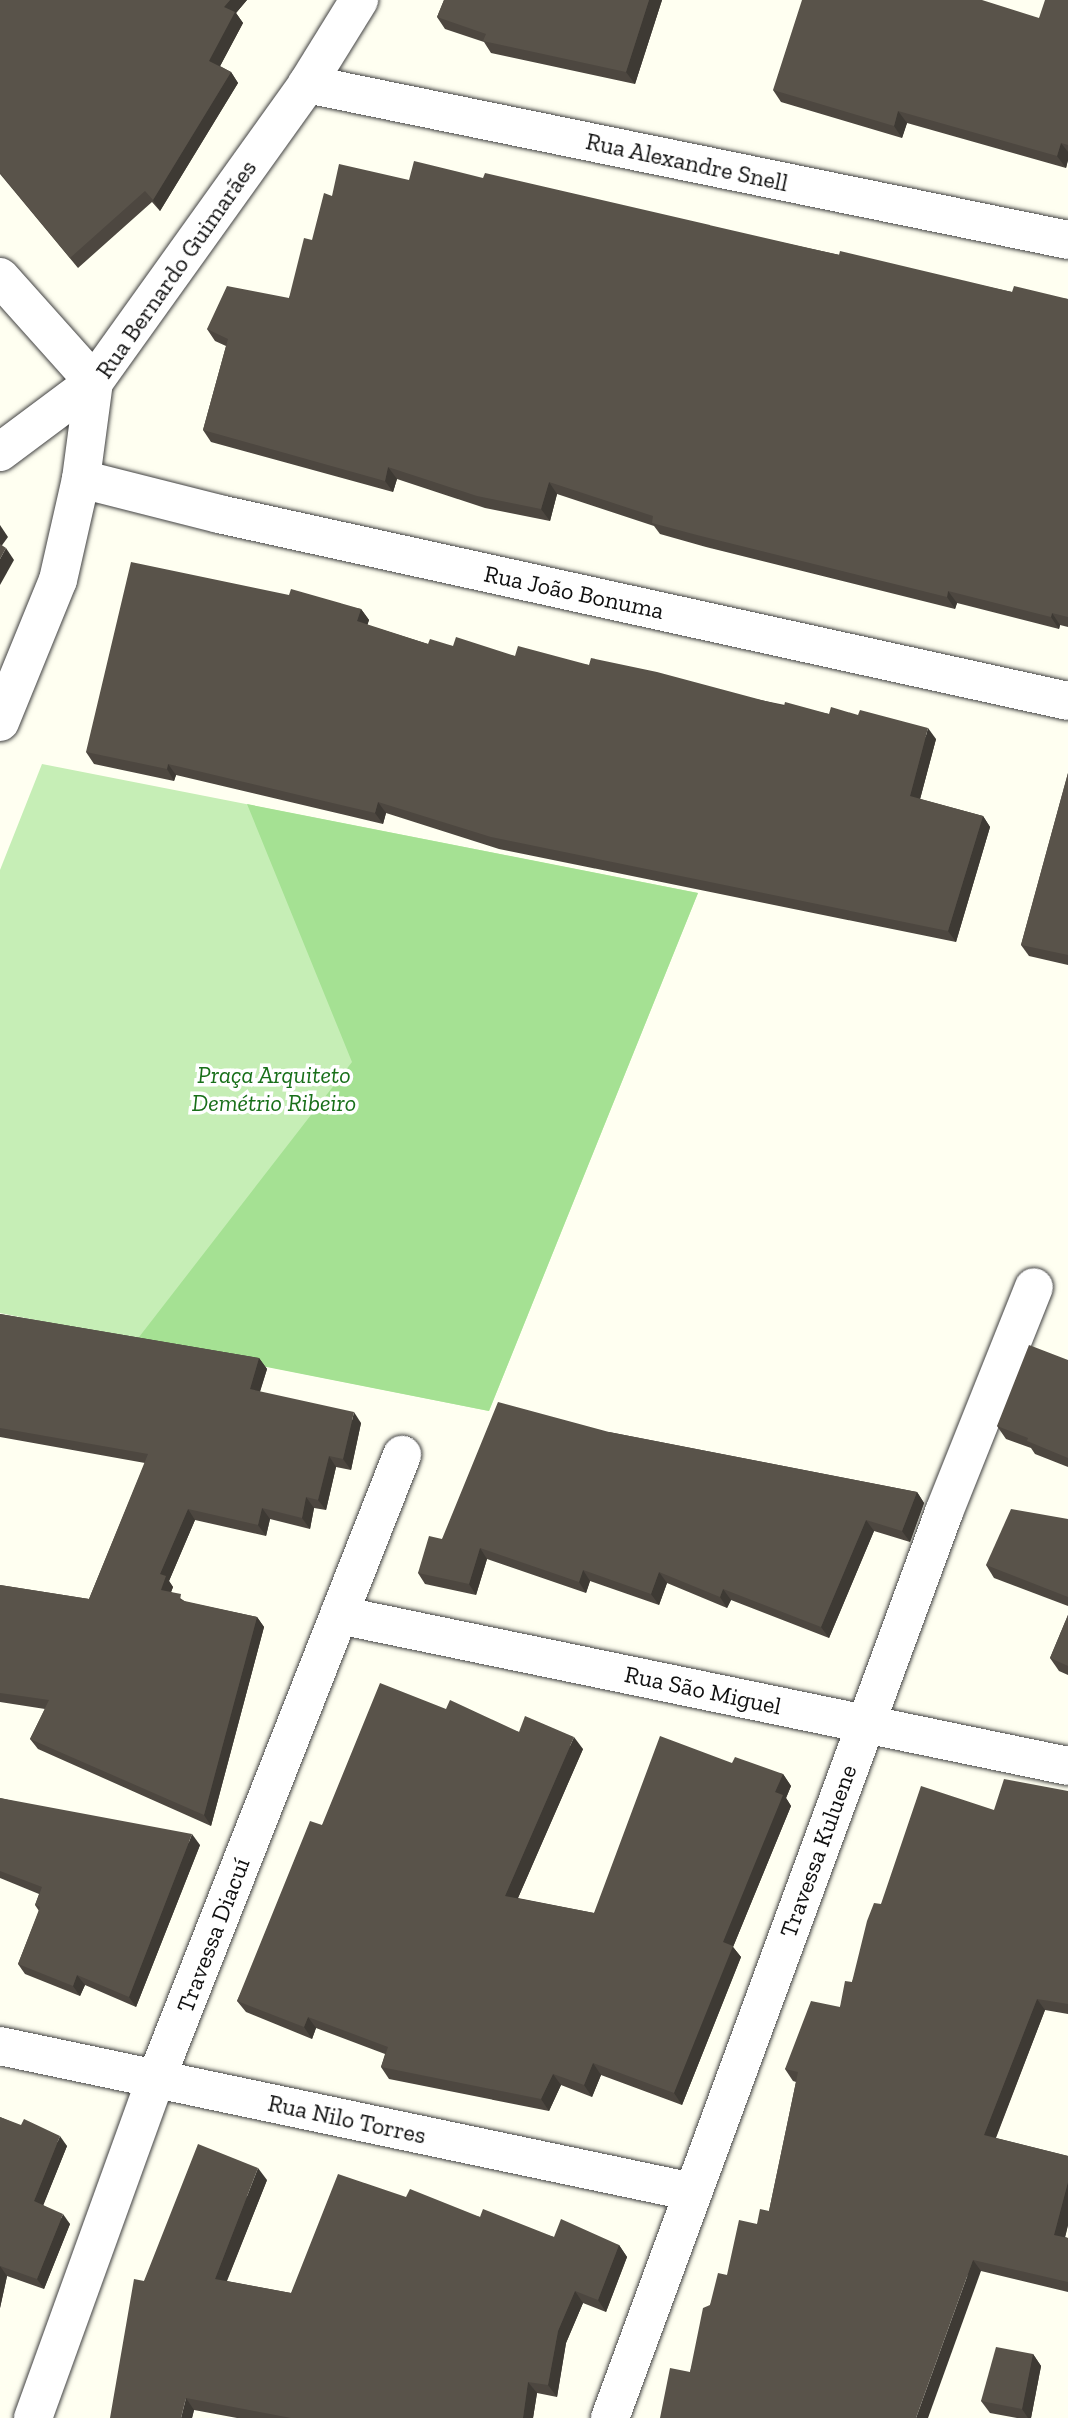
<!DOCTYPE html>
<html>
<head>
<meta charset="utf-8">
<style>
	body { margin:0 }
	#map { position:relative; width:1068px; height:2418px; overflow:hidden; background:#fffff1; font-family:"Zilla Slab",serif }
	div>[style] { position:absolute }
	.green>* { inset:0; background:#c6eeb6 }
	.forest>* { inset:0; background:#a5e193 }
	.roads { filter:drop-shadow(0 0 2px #424242) drop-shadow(0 0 2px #424242) }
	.minor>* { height:38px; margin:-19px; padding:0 19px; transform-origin:19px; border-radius:19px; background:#fff }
	.wall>* { inset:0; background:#4d4740 }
	.shaded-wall>* { inset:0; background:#3e3a34 }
	.building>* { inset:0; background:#59534a }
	span { translate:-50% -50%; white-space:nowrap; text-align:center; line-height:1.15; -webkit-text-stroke:7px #fff; paint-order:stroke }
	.street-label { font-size:24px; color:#0f0f0f }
	.park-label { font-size:24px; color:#186f19; font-style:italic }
</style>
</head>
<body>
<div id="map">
	<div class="green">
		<div style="clip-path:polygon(42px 764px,698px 893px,489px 1411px,0 1313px,0 870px)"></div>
	</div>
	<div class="forest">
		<div style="clip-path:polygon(247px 804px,698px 893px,489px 1411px,136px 1341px,352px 1062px)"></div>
	</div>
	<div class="roads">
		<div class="minor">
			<div style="left:307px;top:84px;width:777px;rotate:11.58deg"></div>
			<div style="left:0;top:277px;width:141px;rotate:48.2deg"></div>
			<div style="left:0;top:452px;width:117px;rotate:-36.7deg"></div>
			<div style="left:81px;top:479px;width:142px;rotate:14.2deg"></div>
			<div style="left:219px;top:514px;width:869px;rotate:12.42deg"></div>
			<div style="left:0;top:722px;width:153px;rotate:-67.8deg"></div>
			<div style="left:58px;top:580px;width:104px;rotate:-77.2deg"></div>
			<div style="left:81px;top:479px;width:98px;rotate:-82.4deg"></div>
			<div style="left:94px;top:382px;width:366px;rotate:-54.4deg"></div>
			<div style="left:307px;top:84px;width:99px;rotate:-58.2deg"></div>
			<div style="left:339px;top:1615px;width:744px;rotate:11.7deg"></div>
			<div style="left:0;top:2046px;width:708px;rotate:11.9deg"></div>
			<div style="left:33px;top:2418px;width:361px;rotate:-70.1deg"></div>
			<div style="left:156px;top:2079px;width:671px;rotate:-68.48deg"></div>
			<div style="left:610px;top:2418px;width:966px;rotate:-69.76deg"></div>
			<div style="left:944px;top:1512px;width:242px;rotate:-68.2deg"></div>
		</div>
	</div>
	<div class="wall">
		<div style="clip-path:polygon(0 0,247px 0,236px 13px,243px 23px,220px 66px,231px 72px,238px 83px,160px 211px,152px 202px,78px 268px,0 174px)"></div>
		<div style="clip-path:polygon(444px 0,662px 0,635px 84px,491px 53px,484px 42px,445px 29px,437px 17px)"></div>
		<div style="clip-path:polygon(1068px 0,1068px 160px,1066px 168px,907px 123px,902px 138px,781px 102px,773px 90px,1039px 18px)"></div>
		<div style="clip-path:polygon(483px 178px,1012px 292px,1068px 299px,1068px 627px,1060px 625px,1059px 629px,957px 603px,955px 609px,706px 547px,660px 534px,654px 526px,557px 494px,550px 521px,485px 508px,397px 479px,393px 492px,211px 442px,203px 430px,226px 346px,215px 341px,207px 329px,289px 298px,332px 196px,409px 180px)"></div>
		<div style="clip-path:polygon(289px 595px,361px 609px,369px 620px,367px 625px,428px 644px,453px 646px,515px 656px,589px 665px,829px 714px,936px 739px,920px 799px,983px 816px,990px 827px,956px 942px,499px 849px,386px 813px,383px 824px,176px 775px,174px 781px,94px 764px,86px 752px)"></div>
		<div style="clip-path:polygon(1068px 773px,1068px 965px,1029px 956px,1021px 945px)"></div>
		<div style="clip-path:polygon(0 1314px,259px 1358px,267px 1369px,260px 1392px,361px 1423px,351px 1470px,336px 1467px,326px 1510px,314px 1508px,310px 1529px,270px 1519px,266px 1536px,195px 1520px,169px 1581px,173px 1587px,171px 1592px,186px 1602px,257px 1617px,264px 1627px,211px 1826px,38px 1749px,30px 1739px,45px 1709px,0 1702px,0 1585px,89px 1599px,145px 1463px,0 1437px)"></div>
		<div style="clip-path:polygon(1068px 1360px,1068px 1467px,1035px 1454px,1031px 1448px,1006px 1439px,997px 1426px)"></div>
		<div style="clip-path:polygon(609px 1432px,917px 1492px,924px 1503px,910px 1542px,874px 1531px,829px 1638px,731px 1600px,727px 1608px,667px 1583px,659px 1605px,590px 1581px,586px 1593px,487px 1559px,476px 1595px,425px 1584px,418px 1573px,442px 1539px)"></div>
		<div style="clip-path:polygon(1068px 1519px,1068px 1606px,994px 1578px,986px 1565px)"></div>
		<div style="clip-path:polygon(1068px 1615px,1068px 1675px,1059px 1671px,1050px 1658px)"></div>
		<div style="clip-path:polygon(446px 1709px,519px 1732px,583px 1749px,518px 1898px,594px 1913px,732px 1763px,783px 1774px,791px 1786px,786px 1798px,791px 1806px,733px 1947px,741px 1957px,682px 2105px,601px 2075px,592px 2097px,561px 2085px,549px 2111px,389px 2079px,381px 2067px,385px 2054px,316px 2028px,312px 2039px,246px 2012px,237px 2001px,322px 1825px)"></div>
		<div style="clip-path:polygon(1068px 1791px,1068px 2014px,1045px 2010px,996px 2138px,1068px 2156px,1068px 2225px,1065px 2237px,1068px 2238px,1068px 2292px,981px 2271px,690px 2372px,710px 2305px,757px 2224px,769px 2211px,796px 2082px,793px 2081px,785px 2069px,840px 2007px,852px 1982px,881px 1904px,994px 1810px)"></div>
		<div style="clip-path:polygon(0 1798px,200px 1845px,136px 2007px,85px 1985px,80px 1996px,25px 1974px,18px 1964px,39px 1911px,35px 1905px,39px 1894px,0 1878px)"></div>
		<div style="clip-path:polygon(0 2117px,67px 2146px,43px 2205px,70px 2224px,44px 2289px,7px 2276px,0 2308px)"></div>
		<div style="clip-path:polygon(267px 2180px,227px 2281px,291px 2293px,406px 2197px,554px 2237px,619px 2245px,627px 2257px,606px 2312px,583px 2303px,566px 2343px,557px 2397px,537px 2393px,533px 2418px,237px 2418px,194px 2410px,192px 2418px,144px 2281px)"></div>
		<div style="clip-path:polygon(1033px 2354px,1041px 2366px,1031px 2418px,1017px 2418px,990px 2413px,981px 2401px)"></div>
	</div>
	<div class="shaded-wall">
		<div style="clip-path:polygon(230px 0,247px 0,236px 13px,243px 23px,217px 72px,209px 61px,224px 7px)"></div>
		<div style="clip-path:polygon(649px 0,662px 0,635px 84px,626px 72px)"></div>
		<div style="clip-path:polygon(231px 72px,238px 83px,160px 211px,153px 200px)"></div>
		<div style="clip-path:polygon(898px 111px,907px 123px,902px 138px,894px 126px)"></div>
		<div style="clip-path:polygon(1061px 143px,1068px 152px,1068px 160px,1066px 168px,1057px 156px)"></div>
		<div style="clip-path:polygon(388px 467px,397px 479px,393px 492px,385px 481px)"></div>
		<div style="clip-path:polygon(549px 482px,557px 494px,550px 521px,541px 509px)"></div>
		<div style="clip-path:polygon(0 525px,8px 537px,0 548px)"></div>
		<div style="clip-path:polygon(6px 548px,14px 560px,0 585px,0 559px)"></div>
		<div style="clip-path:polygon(948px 591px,957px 603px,955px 609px,947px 597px)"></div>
		<div style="clip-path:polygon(361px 609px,369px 620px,365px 633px,357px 621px)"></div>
		<div style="clip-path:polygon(1052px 613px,1060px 625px,1059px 629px,1051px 617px)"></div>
		<div style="clip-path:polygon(928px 728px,936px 739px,918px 807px,910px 796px)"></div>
		<div style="clip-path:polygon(168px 764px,176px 775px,174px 781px,167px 769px)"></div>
		<div style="clip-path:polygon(378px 802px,386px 813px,383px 824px,375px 813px)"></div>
		<div style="clip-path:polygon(983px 816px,990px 827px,956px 942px,948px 931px)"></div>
		<div style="clip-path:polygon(259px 1358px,267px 1369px,257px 1400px,250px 1389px)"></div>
		<div style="clip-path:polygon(354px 1412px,361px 1423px,351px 1470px,343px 1459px)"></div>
		<div style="clip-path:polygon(329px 1456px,336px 1467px,326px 1510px,318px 1500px)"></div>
		<div style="clip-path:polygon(917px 1492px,924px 1503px,910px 1542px,902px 1531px)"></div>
		<div style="clip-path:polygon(306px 1497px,314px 1508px,310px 1529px,302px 1518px)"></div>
		<div style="clip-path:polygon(262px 1508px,270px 1519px,266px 1536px,258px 1525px)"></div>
		<div style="clip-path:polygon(188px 1509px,195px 1520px,169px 1581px,173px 1587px,168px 1600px,161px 1590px,160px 1574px)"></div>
		<div style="clip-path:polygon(866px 1520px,874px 1531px,829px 1638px,821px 1627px)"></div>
		<div style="clip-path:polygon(480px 1548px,487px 1559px,476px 1595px,469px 1584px)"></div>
		<div style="clip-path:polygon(583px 1570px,590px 1581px,586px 1593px,579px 1582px)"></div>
		<div style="clip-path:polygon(659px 1572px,667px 1583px,659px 1605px,651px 1594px)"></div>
		<div style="clip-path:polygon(723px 1589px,731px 1600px,727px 1608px,720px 1597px)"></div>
		<div style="clip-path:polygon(257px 1617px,264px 1627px,211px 1826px,204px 1815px)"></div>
		<div style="clip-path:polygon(574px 1737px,583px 1749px,514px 1907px,505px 1896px)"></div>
		<div style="clip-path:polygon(783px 1774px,791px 1786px,786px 1798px,791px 1806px,733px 1947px,741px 1957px,682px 2105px,674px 2093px,723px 1942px,775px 1792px)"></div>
		<div style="clip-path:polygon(192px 1834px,200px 1845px,136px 2007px,129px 1997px)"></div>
		<div style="clip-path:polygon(77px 1975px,85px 1985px,80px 1996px,73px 1986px)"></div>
		<div style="clip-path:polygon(1037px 1999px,1045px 2010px,992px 2147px,984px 2135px)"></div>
		<div style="clip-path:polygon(308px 2017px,316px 2028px,312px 2039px,304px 2027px)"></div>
		<div style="clip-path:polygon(593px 2063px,601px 2075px,592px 2097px,584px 2085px)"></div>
		<div style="clip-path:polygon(553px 2074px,561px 2085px,549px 2111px,541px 2099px)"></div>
		<div style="clip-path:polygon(60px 2136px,67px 2146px,41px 2211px,34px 2201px)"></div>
		<div style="clip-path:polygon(258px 2168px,267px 2180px,223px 2290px,215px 2279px)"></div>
		<div style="clip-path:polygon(1068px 2182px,1068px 2225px,1063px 2246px,1054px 2235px)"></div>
		<div style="clip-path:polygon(63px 2214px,70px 2224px,44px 2289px,37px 2279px)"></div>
		<div style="clip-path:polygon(619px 2245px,627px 2257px,606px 2312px,598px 2300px)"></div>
		<div style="clip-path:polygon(973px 2260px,981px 2271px,928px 2418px,916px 2418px)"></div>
		<div style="clip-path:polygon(0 2266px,7px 2276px,0 2308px)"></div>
		<div style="clip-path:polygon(575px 2291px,583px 2303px,566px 2343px,557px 2397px,548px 2385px,558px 2331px)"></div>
		<div style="clip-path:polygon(1033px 2354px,1041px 2366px,1031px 2418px,1028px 2418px,1022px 2409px)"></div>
		<div style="clip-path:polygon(528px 2382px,537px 2393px,533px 2418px,523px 2418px)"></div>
		<div style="clip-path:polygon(186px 2398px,194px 2410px,192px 2418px,181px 2418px)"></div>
	</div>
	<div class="building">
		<div style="clip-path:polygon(0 0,230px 0,224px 7px,235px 12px,209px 61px,231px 72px,153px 200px,145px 191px,70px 258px,0 173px)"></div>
		<div style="clip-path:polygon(444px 0,649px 0,626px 72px,483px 41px,486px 34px,437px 17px)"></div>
		<div style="clip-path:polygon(802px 0,982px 0,1039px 18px,1045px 0,1068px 0,1068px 145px,1061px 143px,1057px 156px,898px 111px,894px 126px,773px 90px)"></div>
		<div style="clip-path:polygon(414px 161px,483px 178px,485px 173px,839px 255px,840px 251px,1012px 292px,1014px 286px,1068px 299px,1068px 617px,1052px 613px,1051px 617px,948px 591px,947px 597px,697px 535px,652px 523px,653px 516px,549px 482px,541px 509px,477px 496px,388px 467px,385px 481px,203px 430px,228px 339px,207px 329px,227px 286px,289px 298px,304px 238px,312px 240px,324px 193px,332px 196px,339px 164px,409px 180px)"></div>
		<div style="clip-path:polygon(0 544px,6px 548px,0 559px)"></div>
		<div style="clip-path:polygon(131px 562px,289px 595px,291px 589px,361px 609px,357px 621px,428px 644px,430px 639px,453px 646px,456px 637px,515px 656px,518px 646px,589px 665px,591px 658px,657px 672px,784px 706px,785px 702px,829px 714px,831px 707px,858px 715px,860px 710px,928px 728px,910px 796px,983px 816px,948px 931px,491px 837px,378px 802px,375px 813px,168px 764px,167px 769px,86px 752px)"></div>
		<div style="clip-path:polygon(1068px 773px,1068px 955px,1021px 945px)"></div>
		<div style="clip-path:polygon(0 1314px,259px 1358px,250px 1389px,354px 1412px,343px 1459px,329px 1456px,318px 1500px,306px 1497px,302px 1518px,262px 1508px,258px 1525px,188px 1509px,160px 1574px,166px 1576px,161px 1590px,181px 1594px,180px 1600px,257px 1617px,204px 1815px,30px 1739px,49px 1700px,0 1693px,0 1585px,89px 1599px,148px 1454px,0 1428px)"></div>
		<div style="clip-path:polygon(1029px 1345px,1068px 1360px,1068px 1458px,1027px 1441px,1028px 1438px,997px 1426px)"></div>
		<div style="clip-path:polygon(498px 1402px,609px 1432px,917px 1492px,902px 1531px,866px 1520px,821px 1627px,723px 1589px,720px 1597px,659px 1572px,651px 1594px,583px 1570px,579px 1582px,480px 1548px,469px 1584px,418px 1573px,429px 1536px,442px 1539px)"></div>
		<div style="clip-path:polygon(1011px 1509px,1068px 1519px,1068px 1597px,986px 1565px)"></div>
		<div style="clip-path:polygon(1068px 1615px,1068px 1666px,1050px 1658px)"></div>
		<div style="clip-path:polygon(380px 1683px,446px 1709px,450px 1700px,519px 1732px,525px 1716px,574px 1737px,505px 1896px,594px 1913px,660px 1736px,732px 1763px,735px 1757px,783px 1774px,775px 1792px,783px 1795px,723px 1942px,733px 1946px,674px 2093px,593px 2063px,584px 2085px,553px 2074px,541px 2099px,381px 2067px,388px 2047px,308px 2017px,304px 2027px,237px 2001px,310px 1821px,322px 1825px)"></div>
		<div style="clip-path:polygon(1004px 1779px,1068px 1791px,1068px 2004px,1037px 1999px,984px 2135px,1068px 2156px,1068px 2182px,1054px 2235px,1068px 2238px,1068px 2282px,973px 2260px,916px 2418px,660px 2418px,670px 2368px,690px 2372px,703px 2308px,710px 2305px,718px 2273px,727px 2275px,739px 2220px,757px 2224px,760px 2209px,769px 2211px,798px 2072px,785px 2069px,811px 2001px,840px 2007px,845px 1981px,852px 1982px,867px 1921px,874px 1903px,881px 1904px,921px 1786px,994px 1810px)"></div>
		<div style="clip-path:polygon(0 1798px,192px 1834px,129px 1997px,77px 1975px,73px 1986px,18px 1964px,40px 1907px,35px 1905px,42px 1887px,0 1871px)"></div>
		<div style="clip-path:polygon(0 2117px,21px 2125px,24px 2119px,60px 2136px,34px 2201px,63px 2214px,37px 2279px,0 2266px)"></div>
		<div style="clip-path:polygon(198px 2144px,258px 2168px,215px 2279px,291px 2293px,338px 2174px,406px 2197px,410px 2189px,480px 2217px,483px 2209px,554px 2237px,561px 2219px,619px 2245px,598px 2300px,575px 2291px,558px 2331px,548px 2385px,528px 2382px,523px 2418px,291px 2418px,186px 2398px,181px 2418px,110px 2418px,134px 2279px,144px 2281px)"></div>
		<div style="clip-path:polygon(996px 2347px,1033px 2354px,1022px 2409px,981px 2401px)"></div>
	</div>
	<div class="street-label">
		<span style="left:687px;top:162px;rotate:12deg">Rua Alexandre Snell</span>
		<span style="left:176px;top:269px;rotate:-55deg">Rua Bernardo Guimarães</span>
		<span style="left:574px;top:592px;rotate:12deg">Rua João Bonuma</span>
		<span style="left:703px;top:1690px;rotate:12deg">Rua São Miguel</span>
		<span style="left:818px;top:1851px;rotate:-70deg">Travessa Kuluene</span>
		<span style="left:213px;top:1935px;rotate:-69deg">Travessa Diacuí</span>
		<span style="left:347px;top:2119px;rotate:12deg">Rua Nilo Torres</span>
	</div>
	<div class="park-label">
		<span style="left:274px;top:1089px">Praça Arquiteto<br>Demétrio Ribeiro</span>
	</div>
</div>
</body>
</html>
